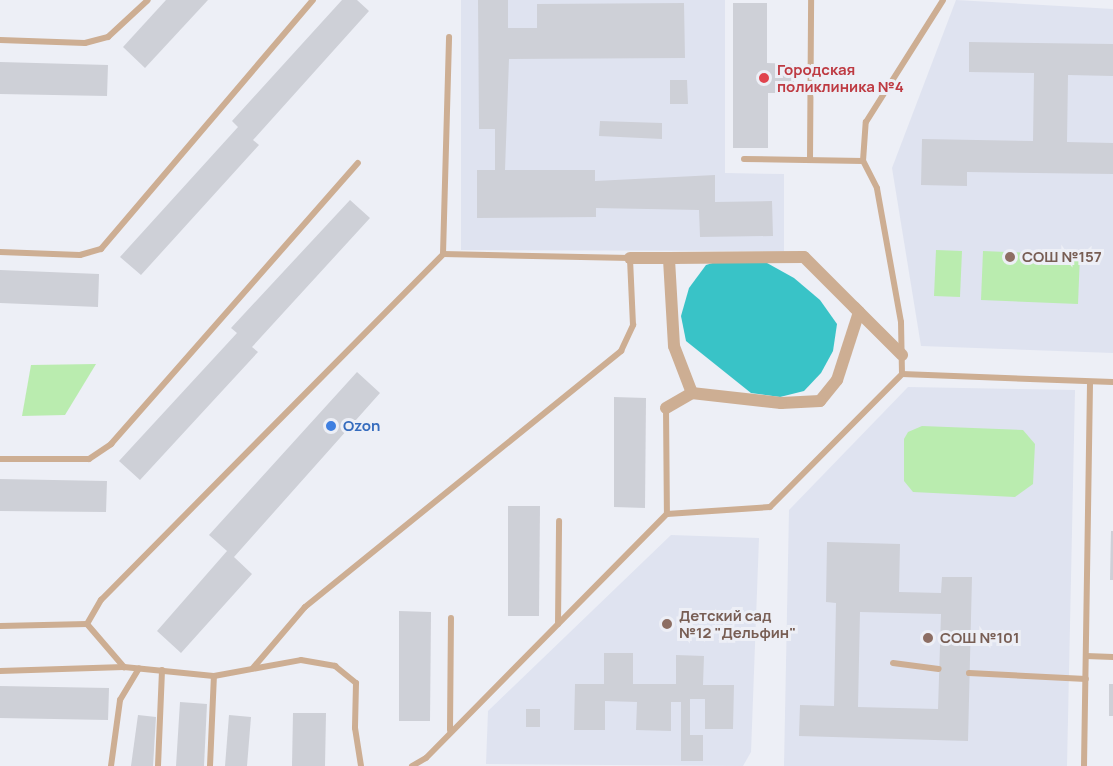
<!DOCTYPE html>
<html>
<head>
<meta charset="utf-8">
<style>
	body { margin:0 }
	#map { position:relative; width:1113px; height:766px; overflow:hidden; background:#edeff6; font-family:Manrope,sans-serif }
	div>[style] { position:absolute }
	.built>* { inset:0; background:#dfe3f0 }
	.green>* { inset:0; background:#baecaf }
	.water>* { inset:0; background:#39c3c7 }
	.building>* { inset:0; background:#ced0d7 }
	.lane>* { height:6px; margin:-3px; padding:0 3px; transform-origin:3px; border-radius:3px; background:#cdae93 }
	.street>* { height:12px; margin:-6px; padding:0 6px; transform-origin:6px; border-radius:6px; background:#cdae93 }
	.dots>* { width:16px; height:16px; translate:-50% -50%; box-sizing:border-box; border:3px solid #edeff6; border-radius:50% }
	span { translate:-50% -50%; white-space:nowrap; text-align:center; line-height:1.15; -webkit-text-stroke:6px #edeff6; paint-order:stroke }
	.health-label { font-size:15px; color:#be3a42; font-weight:700 }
	.left { translate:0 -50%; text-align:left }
	.education-label { font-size:15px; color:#785e54; font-weight:700 }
	.shop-label { font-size:15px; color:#366cbe; font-weight:700 }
</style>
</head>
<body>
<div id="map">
	<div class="built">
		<div style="clip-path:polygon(461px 0,725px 0,725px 173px,784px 174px,784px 251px,461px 250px)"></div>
		<div style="clip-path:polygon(956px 0,1113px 9px,1113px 353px,921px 346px,892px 168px)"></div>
		<div style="clip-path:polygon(908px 387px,1075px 390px,1067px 766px,784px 766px,789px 510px)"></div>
		<div style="clip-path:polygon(671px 535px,759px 538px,751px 752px,743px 766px,486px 764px,488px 711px)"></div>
	</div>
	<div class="green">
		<div style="clip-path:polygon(936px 250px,962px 251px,960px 297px,934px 296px)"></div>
		<div style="clip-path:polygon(983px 251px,1080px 255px,1078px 304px,981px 300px)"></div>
		<div style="clip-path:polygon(96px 364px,65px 415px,22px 416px,31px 365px)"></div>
		<div style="clip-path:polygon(922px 426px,1023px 430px,1035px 444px,1033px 484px,1015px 497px,913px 492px,904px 481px,904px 439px,908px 432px)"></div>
	</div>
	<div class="water">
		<div style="clip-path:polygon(732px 257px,767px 263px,794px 278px,820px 300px,837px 324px,833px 351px,821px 373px,804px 391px,780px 397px,751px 393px,686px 341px,681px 316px,689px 288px,706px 265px)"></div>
	</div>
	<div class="building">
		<div style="clip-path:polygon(166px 0,208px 0,145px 68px,123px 47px)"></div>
		<div style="clip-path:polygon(342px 0,357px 0,369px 11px,253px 140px,259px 145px,141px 275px,120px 257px,238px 127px,232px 121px)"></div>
		<div style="clip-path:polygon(478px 0,508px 0,508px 28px,537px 28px,537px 4px,684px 3px,685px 58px,509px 59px,505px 170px,595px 170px,595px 181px,715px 175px,715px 202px,772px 201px,773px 236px,700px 237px,699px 210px,596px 208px,596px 217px,477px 218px,477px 170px,495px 170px,495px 129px,479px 129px)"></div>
		<div style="clip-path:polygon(733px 3px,767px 3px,767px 63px,794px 64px,794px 93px,768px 93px,768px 148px,733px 148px)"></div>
		<div style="clip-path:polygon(969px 42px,1113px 44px,1113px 76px,1068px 75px,1067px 142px,1113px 143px,1113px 174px,967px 172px,967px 186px,921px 185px,922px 139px,1033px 141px,1034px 73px,969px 72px)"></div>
		<div style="clip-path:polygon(0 62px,108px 65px,107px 96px,0 94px)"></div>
		<div style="clip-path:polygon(670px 80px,687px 80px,688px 104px,670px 104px)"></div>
		<div style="clip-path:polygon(600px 121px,662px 123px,662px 139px,599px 136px)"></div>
		<div style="clip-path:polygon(350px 200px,370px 218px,252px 347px,258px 352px,140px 480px,119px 461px,237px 333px,231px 328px)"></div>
		<div style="clip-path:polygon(0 270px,99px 274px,98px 307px,0 303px)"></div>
		<div style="clip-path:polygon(357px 372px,380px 393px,234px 557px,252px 574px,181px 653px,157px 631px,227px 551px,209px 535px)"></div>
		<div style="clip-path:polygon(614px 397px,646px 398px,645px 508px,614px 507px)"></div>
		<div style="clip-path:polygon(0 479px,107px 481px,106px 512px,0 511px)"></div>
		<div style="clip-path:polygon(508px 506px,540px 506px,539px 616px,508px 616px)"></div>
		<div style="clip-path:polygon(1111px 531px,1113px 531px,1113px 580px,1110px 580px)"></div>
		<div style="clip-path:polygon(evenodd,827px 542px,900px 544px,899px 592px,941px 593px,942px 577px,972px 577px,968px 741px,799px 736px,800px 705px,834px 706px,836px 603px,826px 602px,827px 542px,860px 612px,941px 614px,938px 709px,858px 707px,860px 612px)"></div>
		<div style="clip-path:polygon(399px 611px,431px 612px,430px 721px,399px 721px)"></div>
		<div style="clip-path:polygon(604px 653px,633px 653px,633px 684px,676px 684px,676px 655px,704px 656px,703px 685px,734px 685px,733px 729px,705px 729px,705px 699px,690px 699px,690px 735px,703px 735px,703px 761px,681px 761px,681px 702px,671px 702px,671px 731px,636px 730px,637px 702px,605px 701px,605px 730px,574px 730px,575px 684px,604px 684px)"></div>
		<div style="clip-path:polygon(1109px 684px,1113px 684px,1113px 716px,1109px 716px)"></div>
		<div style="clip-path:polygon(0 686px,109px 688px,108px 720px,0 718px)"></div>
		<div style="clip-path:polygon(180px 702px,207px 704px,204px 766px,176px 766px)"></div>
		<div style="clip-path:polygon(526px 709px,540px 709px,540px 727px,526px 727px)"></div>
		<div style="clip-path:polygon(293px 713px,326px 713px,325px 766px,292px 766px)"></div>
		<div style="clip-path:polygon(138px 715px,156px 717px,153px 766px,131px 766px)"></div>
		<div style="clip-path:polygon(229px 715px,251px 717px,247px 766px,225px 766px)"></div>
	</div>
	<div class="lane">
		<div style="left:0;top:40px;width:85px;rotate:2deg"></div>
		<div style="left:85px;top:43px;width:24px;rotate:-15deg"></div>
		<div style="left:108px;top:37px;width:54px;rotate:-42.8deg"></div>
		<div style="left:744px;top:159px;width:119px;rotate:1deg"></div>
		<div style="left:810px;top:160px;width:160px;rotate:-89.6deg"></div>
		<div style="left:0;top:252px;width:80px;rotate:2.1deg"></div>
		<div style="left:80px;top:255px;width:22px;rotate:-16deg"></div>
		<div style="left:101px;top:249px;width:327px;rotate:-49.6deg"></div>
		<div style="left:902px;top:374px;width:211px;rotate:2.2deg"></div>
		<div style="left:666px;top:408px;width:106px;rotate:89.5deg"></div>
		<div style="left:0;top:459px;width:89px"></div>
		<div style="left:89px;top:459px;width:27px;rotate:-34deg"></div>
		<div style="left:111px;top:444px;width:374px;rotate:-48.7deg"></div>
		<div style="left:87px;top:624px;width:57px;rotate:49.3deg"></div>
		<div style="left:558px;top:624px;width:103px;rotate:-89.4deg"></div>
		<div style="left:0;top:626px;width:87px;rotate:-1.3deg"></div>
		<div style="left:87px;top:624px;width:28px;rotate:-60deg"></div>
		<div style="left:101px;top:600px;width:486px;rotate:-45.3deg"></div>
		<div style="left:443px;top:254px;width:217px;rotate:-88.4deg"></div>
		<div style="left:1086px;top:656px;width:27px;rotate:2deg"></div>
		<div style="left:893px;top:663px;width:46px;rotate:7.4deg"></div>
		<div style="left:253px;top:668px;width:80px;rotate:-49.6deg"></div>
		<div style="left:305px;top:607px;width:407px;rotate:-39deg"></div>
		<div style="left:621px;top:351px;width:29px;rotate:-65deg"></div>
		<div style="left:633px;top:325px;width:67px;rotate:-92.6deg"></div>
		<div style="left:630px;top:258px;width:187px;rotate:-178.8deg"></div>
		<div style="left:0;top:671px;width:124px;rotate:-1.8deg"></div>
		<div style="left:124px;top:667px;width:90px;rotate:5.7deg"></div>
		<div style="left:214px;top:676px;width:88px;rotate:-10.4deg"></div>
		<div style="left:301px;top:660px;width:35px;rotate:10deg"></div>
		<div style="left:335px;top:666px;width:27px;rotate:39deg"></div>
		<div style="left:356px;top:683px;width:45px;rotate:91.3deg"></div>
		<div style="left:355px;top:728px;width:38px;rotate:81deg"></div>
		<div style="left:969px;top:673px;width:117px;rotate:2.9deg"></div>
		<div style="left:450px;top:730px;width:112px;rotate:-89.5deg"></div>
		<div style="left:111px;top:766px;width:67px;rotate:-82.2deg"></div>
		<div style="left:120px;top:700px;width:37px;rotate:-59deg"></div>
		<div style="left:158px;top:766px;width:96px;rotate:-87.6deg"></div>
		<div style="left:210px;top:766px;width:90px;rotate:-87.5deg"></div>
		<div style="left:412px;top:766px;width:16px;rotate:-30deg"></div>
		<div style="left:426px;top:758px;width:343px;rotate:-45.4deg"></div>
		<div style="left:667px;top:514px;width:103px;rotate:-3.9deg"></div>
		<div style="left:770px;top:507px;width:187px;rotate:-45.2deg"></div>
		<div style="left:902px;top:374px;width:52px;rotate:-91.1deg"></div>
		<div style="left:901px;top:322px;width:136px;rotate:-100.2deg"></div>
		<div style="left:877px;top:188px;width:30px;rotate:-117deg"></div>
		<div style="left:863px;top:161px;width:39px;rotate:-86deg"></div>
		<div style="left:866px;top:122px;width:144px;rotate:-57.7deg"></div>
		<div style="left:1084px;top:766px;width:384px;rotate:-89.1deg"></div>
	</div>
	<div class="street">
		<div style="left:804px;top:257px;width:78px;rotate:45deg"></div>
		<div style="left:859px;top:312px;width:71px;rotate:107.9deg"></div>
		<div style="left:837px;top:380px;width:27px;rotate:129deg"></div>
		<div style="left:820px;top:401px;width:39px;rotate:177deg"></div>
		<div style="left:781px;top:403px;width:90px;rotate:-173.6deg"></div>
		<div style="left:692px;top:393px;width:50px;rotate:-111deg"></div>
		<div style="left:674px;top:346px;width:88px;rotate:-93.3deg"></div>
		<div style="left:669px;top:258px;width:135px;rotate:-0.4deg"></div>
		<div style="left:630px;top:258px;width:47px"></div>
		<div style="left:854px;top:307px;width:68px;rotate:45deg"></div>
		<div style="left:666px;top:408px;width:30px;rotate:-30deg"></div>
	</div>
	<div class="dots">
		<div style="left:764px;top:78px;background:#e0444e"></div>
		<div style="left:1010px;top:257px;background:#8d6e63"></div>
		<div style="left:331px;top:426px;background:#3f7fe0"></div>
		<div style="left:667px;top:624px;background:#8d6e63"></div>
		<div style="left:928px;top:638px;background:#8d6e63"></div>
	</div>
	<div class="health-label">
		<span class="left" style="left:777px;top:78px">Городская<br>поликлиника №4</span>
	</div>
	<div class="education-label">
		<span class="left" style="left:1022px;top:257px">СОШ №157</span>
		<span class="left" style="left:679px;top:624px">Детский сад<br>№12 "Дельфин"</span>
		<span class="left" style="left:940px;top:638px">СОШ №101</span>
	</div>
	<div class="shop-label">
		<span class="left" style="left:343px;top:426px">Ozon</span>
	</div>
</div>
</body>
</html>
